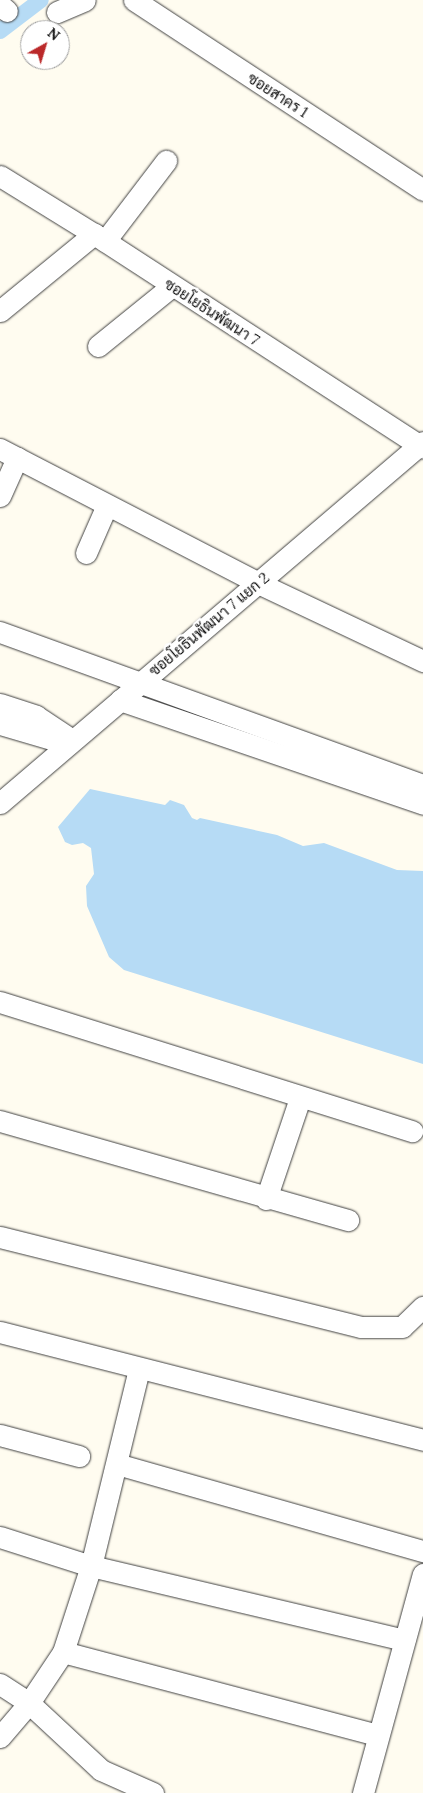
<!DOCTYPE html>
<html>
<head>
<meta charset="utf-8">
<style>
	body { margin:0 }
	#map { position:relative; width:423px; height:1793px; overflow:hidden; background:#fffcf0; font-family:Lora,Sarabun,serif }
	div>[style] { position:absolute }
	.water>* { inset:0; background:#b6dbf5 }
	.canal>* { height:16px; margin:-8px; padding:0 8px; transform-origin:8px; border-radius:8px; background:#b6dbf5 }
	.roads { filter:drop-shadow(0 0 1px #414141) drop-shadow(0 0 1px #414141) }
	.minor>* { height:21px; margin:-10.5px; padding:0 10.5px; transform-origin:10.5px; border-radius:10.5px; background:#fff }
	span { translate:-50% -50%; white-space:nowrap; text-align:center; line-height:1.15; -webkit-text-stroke:5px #fff; paint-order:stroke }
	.street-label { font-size:15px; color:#0e0e0e }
	.north { position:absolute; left:20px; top:20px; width:50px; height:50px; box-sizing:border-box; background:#fff; border:1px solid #9f9f9f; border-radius:50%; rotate:39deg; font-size:14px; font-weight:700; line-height:20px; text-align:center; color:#0e0e0e }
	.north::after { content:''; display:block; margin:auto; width:18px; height:22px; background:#bb292a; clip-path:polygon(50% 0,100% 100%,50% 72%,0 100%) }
</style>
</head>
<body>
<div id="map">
	<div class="water">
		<div style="clip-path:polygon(90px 789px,165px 805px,170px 800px,184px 805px,192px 818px,197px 820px,200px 818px,277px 835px,303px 846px,324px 843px,397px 870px,423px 871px,423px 1064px,124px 970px,109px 957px,87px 906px,86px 886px,94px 874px,91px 848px,83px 843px,72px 845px,65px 842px,58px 827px)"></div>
	</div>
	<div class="canal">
		<div style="left:0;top:31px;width:51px;rotate:-37.1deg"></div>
	</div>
	<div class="roads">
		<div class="minor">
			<div style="left:134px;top:0;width:346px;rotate:33.3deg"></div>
			<div style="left:0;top:5px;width:9px;rotate:41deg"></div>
			<div style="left:57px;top:12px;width:30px;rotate:-23deg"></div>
			<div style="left:0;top:176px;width:110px;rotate:31.7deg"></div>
			<div style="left:94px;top:234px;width:392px;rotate:33deg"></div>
			<div style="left:105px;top:241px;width:101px;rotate:-52.7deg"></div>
			<div style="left:0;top:311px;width:122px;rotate:-39.3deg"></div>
			<div style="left:98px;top:346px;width:95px;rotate:-39deg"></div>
			<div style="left:0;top:449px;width:291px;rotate:27.4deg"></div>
			<div style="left:258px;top:583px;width:183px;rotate:25.3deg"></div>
			<div style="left:0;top:496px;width:42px;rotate:-65.9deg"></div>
			<div style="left:86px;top:553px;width:52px;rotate:-66.4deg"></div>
			<div style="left:0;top:632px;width:450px;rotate:19.9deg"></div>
			<div style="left:120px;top:700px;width:320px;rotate:18.9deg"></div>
			<div style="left:0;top:704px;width:38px;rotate:18deg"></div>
			<div style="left:36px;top:716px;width:43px;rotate:33.7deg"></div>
			<div style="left:0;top:724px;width:71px;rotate:16.4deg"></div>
			<div style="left:0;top:803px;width:556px;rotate:-40.48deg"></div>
			<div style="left:0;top:1002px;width:432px;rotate:17.4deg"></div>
			<div style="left:0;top:1121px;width:362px;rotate:15.9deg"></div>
			<div style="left:266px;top:1199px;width:107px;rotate:-71.4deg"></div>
			<div style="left:0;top:1237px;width:372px;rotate:14deg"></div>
			<div style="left:361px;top:1327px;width:41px"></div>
			<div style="left:402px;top:1327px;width:29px;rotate:-44deg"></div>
			<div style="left:0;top:1332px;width:437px;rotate:14.3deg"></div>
			<div style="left:0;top:1435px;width:82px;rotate:14.9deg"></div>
			<div style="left:117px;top:1464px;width:318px;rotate:15.9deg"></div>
			<div style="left:0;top:1537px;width:96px;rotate:17.7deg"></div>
			<div style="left:91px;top:1566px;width:322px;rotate:13.3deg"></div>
			<div style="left:63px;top:1652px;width:326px;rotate:14.8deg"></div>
			<div style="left:0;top:1684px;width:35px;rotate:33deg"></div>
			<div style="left:29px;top:1703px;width:98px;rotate:42.9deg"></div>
			<div style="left:101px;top:1770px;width:57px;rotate:23.9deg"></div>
			<div style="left:0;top:1737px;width:45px;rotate:-49.5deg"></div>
			<div style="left:29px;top:1703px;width:61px;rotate:-56.3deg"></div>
			<div style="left:63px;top:1652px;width:90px;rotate:-72deg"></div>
			<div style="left:91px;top:1566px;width:203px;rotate:-76.3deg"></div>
			<div style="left:363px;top:1793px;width:227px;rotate:-74.7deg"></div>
		</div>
	</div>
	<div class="street-label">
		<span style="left:278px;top:95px;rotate:33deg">ซอยสาคร 1</span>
		<span style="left:212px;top:312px;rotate:33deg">ซอยโยธินพัฒนา 7</span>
		<span style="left:209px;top:624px;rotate:-40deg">ซอยโยธินพัฒนา 7 แยก 2</span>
	</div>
	<div class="north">N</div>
</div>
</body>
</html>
